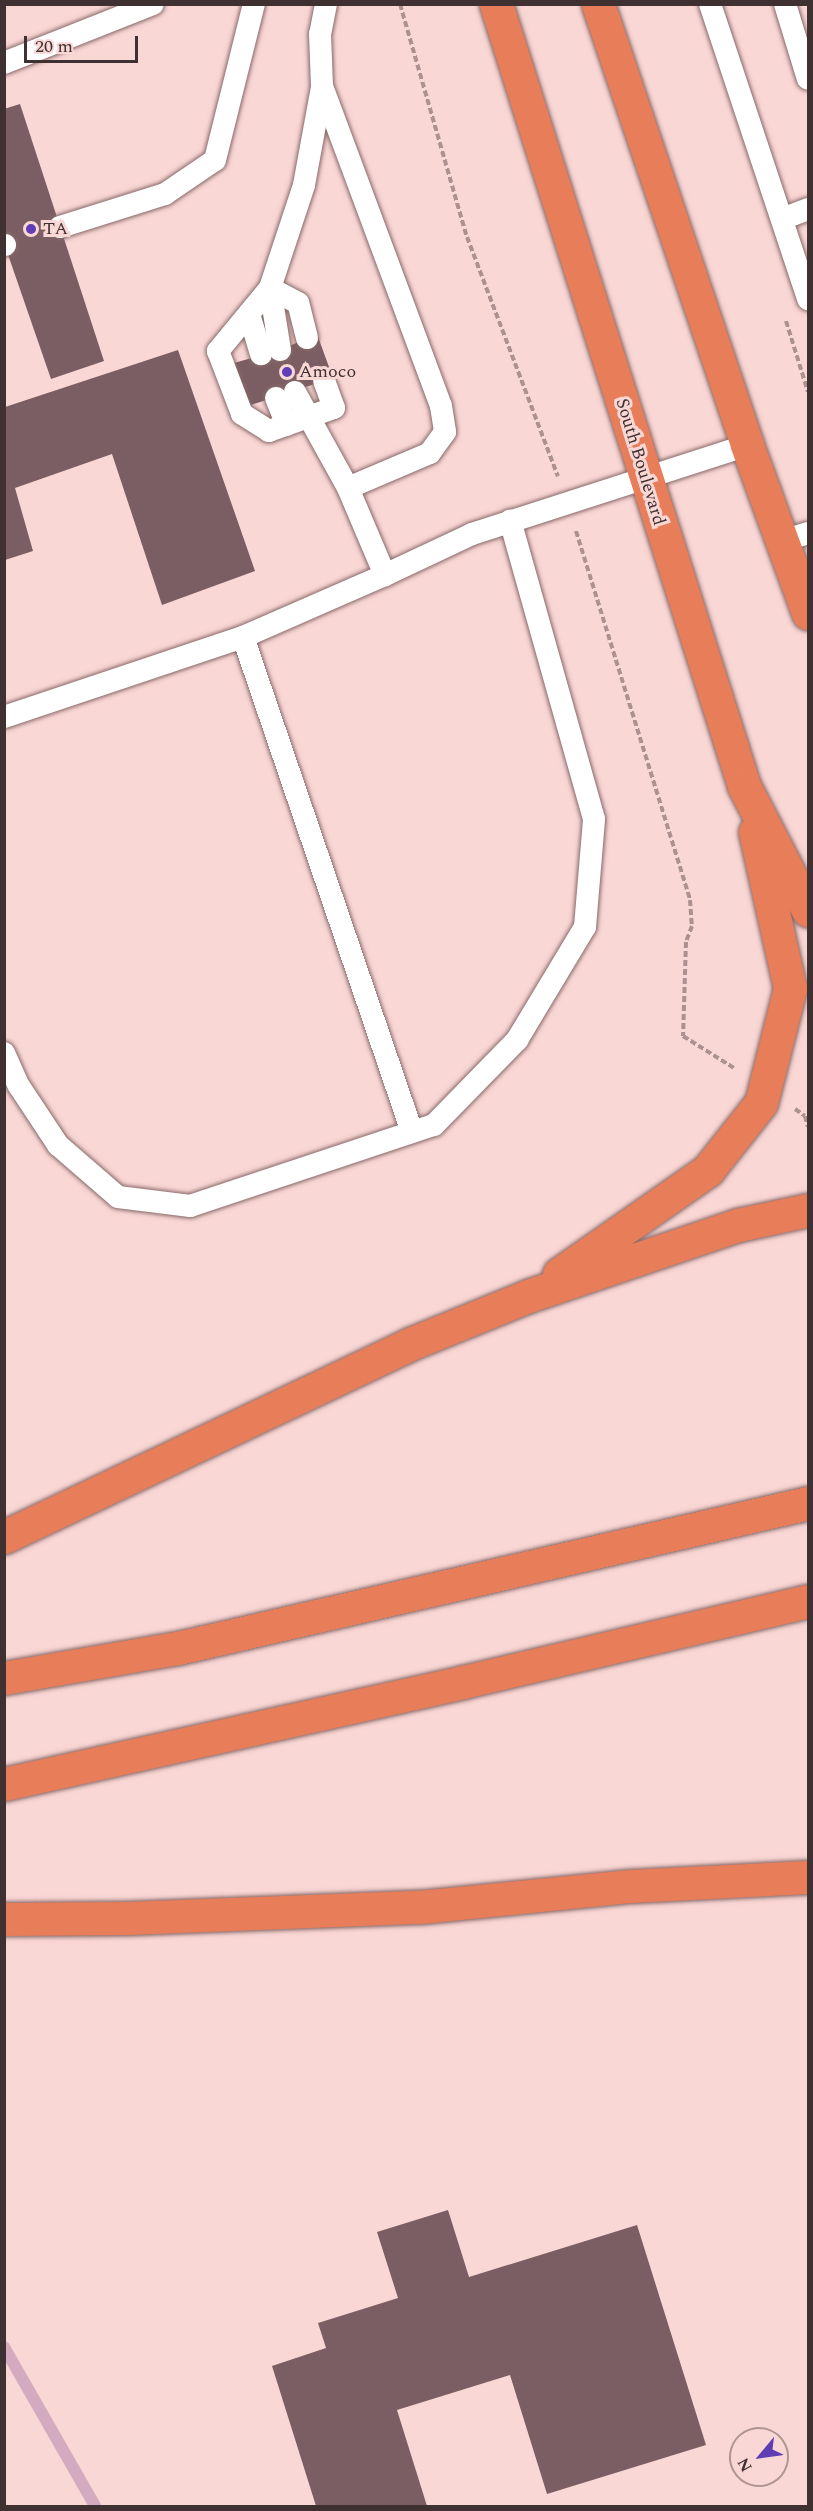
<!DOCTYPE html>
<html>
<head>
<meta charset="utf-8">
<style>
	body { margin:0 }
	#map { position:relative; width:813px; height:2511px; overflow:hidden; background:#f9d7d5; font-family:Spectral,serif }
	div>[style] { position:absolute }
	.stream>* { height:12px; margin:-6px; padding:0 6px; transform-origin:6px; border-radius:6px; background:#d4aac0 }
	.building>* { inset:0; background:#7b5e64 }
	.path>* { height:4px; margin-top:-2px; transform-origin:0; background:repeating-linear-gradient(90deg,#ab9190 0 6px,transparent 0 9px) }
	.roads { filter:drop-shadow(0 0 2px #886968) drop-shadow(0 0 2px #886968) }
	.lane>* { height:22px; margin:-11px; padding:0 11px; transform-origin:11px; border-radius:11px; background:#fff }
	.highway>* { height:33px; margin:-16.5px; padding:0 16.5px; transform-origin:16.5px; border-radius:16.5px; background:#e77e59 }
	.dots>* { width:16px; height:16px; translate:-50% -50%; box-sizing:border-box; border:3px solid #f9d7d5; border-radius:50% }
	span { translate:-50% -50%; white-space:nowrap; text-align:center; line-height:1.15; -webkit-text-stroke:6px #f9d7d5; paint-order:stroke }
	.poi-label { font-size:18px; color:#3f3131 }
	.left { translate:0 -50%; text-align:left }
	.street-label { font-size:18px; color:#3f3131 }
	.frame { position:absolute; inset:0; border:6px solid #3f3131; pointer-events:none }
	.north { position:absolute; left:729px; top:2427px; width:60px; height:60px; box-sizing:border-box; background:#f9d7d5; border:2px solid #af9593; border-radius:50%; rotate:241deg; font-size:16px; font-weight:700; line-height:24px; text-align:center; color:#3f3131 }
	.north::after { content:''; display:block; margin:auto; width:21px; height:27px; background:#5f3db5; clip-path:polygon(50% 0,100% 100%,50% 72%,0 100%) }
	.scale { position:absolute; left:24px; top:36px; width:114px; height:27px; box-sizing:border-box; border:3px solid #3f3131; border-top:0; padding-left:8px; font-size:18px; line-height:21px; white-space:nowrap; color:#3f3131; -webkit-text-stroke:4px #f9d7d5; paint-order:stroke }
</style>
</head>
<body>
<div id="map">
	<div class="stream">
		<div style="left:4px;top:2347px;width:183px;rotate:60.2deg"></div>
	</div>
	<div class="building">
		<div style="clip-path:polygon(20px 104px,104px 361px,51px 379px,4px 243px,4px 109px)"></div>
		<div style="clip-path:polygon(317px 334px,333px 378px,248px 406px,234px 363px,280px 350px)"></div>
		<div style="clip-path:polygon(178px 350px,255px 571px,162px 605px,112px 454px,15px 488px,33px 551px,5px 560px,5px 407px)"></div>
		<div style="clip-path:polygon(448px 2210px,469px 2277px,637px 2225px,706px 2445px,547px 2494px,510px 2375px,397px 2410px,427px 2506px,316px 2506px,272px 2366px,326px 2348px,318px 2323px,398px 2298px,377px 2232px)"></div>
	</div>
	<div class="path">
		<div style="left:400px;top:4px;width:242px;rotate:74deg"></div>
		<div style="left:467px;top:237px;width:256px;rotate:69.2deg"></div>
		<div style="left:786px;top:321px;width:74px;rotate:72.8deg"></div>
		<div style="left:576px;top:531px;width:386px;rotate:72.8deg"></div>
		<div style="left:690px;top:900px;width:26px;rotate:86deg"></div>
		<div style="left:692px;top:926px;width:17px;rotate:111deg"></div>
		<div style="left:686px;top:942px;width:94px;rotate:91.8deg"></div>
		<div style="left:683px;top:1036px;width:60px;rotate:32.1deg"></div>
		<div style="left:795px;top:1109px;width:12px;rotate:35deg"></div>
		<div style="left:805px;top:1116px;width:11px;rotate:75deg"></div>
	</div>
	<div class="roads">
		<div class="lane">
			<div style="left:326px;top:4px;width:31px;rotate:101deg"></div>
			<div style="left:320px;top:34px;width:52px;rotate:87.8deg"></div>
			<div style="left:322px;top:86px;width:341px;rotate:69.6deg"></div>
			<div style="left:441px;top:406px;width:26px;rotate:81deg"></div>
			<div style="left:445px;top:432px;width:26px;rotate:126deg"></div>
			<div style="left:430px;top:453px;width:89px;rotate:156.9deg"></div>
			<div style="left:348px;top:488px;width:95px;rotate:67deg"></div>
			<div style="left:385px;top:575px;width:96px;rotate:-25.2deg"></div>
			<div style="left:472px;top:534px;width:289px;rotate:-17.9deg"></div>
			<div style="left:710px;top:4px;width:311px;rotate:71.6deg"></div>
			<div style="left:785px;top:4px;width:78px;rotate:73deg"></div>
			<div style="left:4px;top:63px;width:160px;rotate:-21.6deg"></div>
			<div style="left:782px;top:219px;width:28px;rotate:-21deg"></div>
			<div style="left:60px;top:227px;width:110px;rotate:-17.4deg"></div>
			<div style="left:165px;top:194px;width:60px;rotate:-34.2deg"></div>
			<div style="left:215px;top:160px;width:161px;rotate:-76deg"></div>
			<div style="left:4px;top:245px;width:1px"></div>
			<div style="left:249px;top:314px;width:42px;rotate:73.3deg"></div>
			<div style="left:307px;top:338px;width:36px;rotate:-104deg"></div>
			<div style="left:298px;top:303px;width:32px;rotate:-152deg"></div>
			<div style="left:270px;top:288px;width:82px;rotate:129.5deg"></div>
			<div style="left:218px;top:351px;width:67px;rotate:69.1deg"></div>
			<div style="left:242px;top:414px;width:32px;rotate:32deg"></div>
			<div style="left:269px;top:431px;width:69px;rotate:-19.5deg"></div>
			<div style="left:334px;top:408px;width:29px;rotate:-110deg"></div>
			<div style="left:280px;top:350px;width:63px;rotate:-99.2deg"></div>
			<div style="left:270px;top:288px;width:108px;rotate:-71.7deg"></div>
			<div style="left:304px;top:185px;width:100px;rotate:-79.6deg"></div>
			<div style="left:295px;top:392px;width:110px;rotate:61.1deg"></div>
			<div style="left:276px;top:398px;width:29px;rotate:68deg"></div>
			<div style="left:782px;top:541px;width:27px;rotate:-17deg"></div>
			<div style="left:243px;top:637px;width:523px;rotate:71.15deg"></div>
			<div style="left:4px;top:717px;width:252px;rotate:-18.5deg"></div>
			<div style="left:243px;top:637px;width:155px;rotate:-23.6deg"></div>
			<div style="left:4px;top:1053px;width:36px;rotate:66deg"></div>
			<div style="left:19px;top:1086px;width:71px;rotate:56.5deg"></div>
			<div style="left:58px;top:1145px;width:79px;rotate:40.9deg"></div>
			<div style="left:118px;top:1197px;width:73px;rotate:7.1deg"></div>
			<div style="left:190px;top:1206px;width:257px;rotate:-18.4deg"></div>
			<div style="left:434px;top:1125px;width:119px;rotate:-45.7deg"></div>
			<div style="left:517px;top:1040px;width:132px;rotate:-59deg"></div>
			<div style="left:585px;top:927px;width:108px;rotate:-85.2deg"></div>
			<div style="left:594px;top:819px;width:310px;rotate:-105.7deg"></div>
		</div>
		<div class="highway">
			<div style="left:496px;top:4px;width:820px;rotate:72.4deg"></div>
			<div style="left:744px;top:786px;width:140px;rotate:62.7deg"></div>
			<div style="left:598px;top:4px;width:465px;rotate:71.3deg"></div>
			<div style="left:747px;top:445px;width:179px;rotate:70deg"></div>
			<div style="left:559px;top:1274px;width:182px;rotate:-34.9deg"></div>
			<div style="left:708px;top:1170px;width:85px;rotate:-51.7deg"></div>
			<div style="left:761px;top:1103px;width:119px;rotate:-75.8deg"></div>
			<div style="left:790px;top:988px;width:160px;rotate:-102.6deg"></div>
			<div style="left:4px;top:1537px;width:450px;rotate:-25.4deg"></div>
			<div style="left:410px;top:1344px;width:127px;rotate:-22.1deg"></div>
			<div style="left:528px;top:1296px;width:222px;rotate:-18.7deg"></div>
			<div style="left:738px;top:1225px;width:72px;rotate:-12.1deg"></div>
			<div style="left:4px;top:1678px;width:177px;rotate:-9.8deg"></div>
			<div style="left:178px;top:1648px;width:646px;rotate:-12.96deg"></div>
			<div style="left:4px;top:1784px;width:470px;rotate:-12.5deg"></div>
			<div style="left:463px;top:1682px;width:354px;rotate:-13.2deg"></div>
			<div style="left:4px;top:1919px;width:124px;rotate:-0.5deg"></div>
			<div style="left:128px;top:1918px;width:292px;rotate:-2.2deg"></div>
			<div style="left:420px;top:1907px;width:212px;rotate:-5.7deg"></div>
			<div style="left:631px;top:1886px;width:177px;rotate:-2.9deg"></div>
		</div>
	</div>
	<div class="dots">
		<div style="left:31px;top:229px;background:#5f3db5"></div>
		<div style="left:287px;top:372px;background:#5f3db5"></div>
	</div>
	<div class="poi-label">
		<span class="left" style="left:43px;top:229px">TA</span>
		<span class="left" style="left:299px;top:372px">Amoco</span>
	</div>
	<div class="street-label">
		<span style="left:640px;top:462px;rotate:73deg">South Boulevard</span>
	</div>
	<div class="frame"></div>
	<div class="north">N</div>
	<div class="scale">20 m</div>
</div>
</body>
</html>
